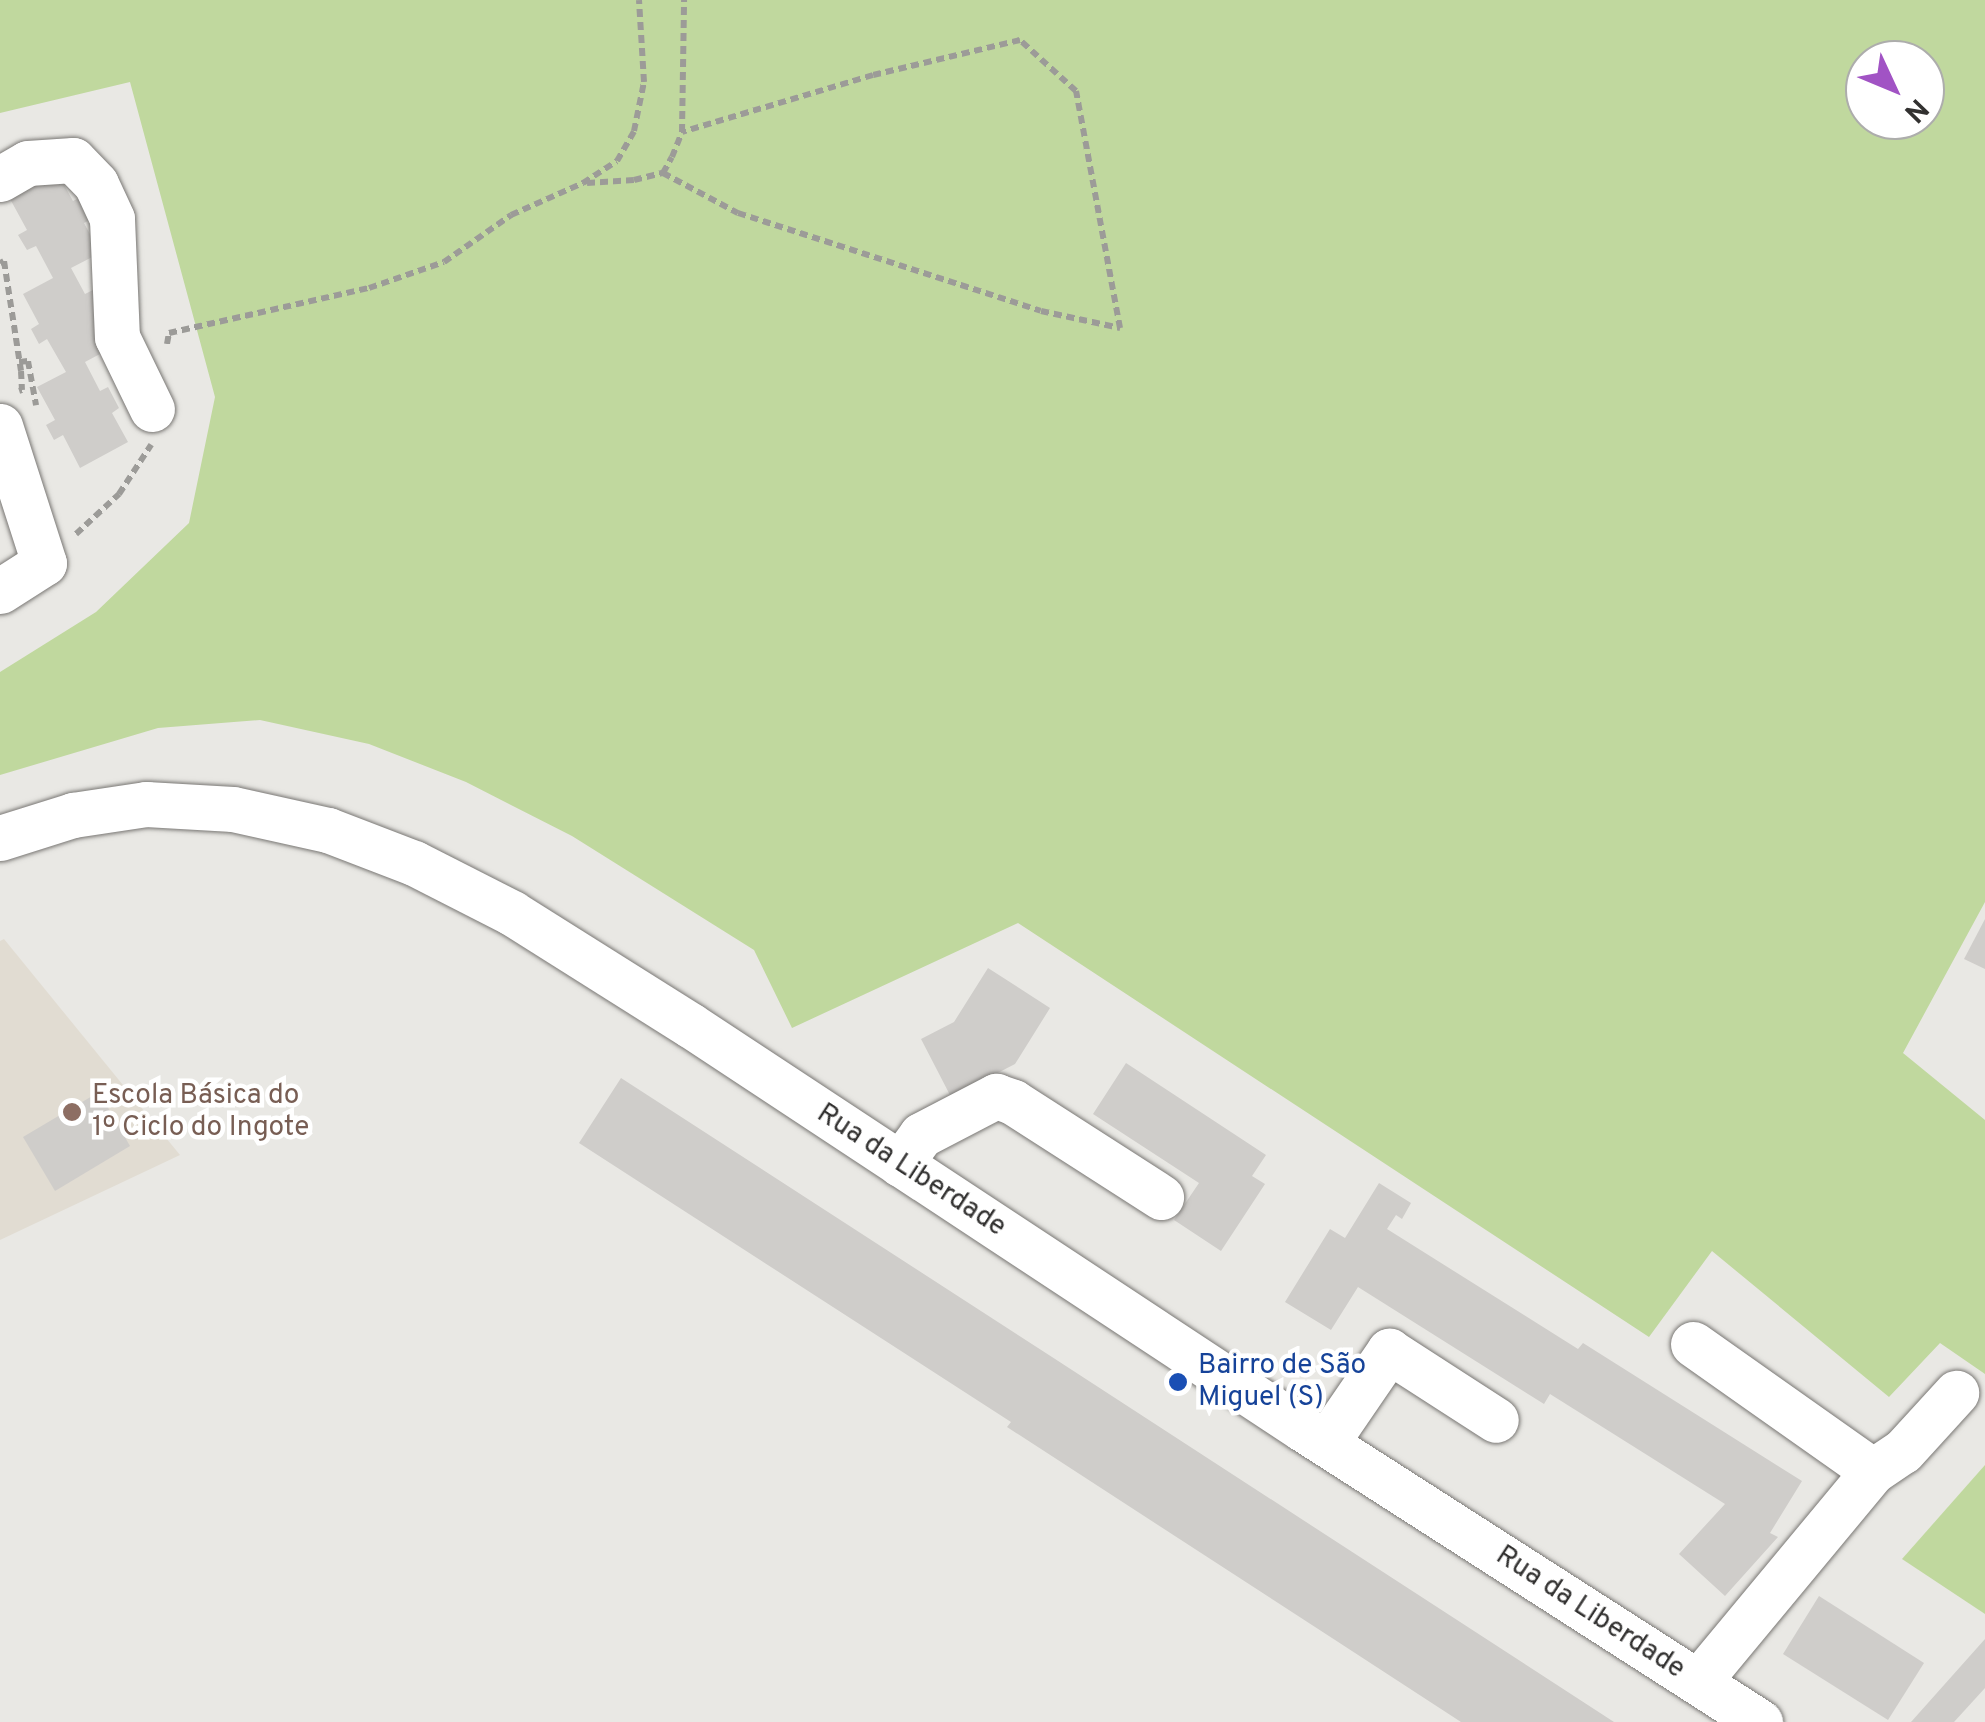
<!DOCTYPE html>
<html>
<head>
<meta charset="utf-8">
<style>
	body { margin:0 }
	#map { position:relative; width:1985px; height:1722px; overflow:hidden; background:#e9e8e4; font-family:Overpass,sans-serif }
	div>[style] { position:absolute }
	.built>* { inset:0; background:#e1dcd2 }
	.green>* { inset:0; background:#c0d89e }
	.building>* { inset:0; background:#cfcdca }
	.path>* { height:6px; margin-top:-3px; transform-origin:0; background:repeating-linear-gradient(90deg,#9c9b98 0 8px,transparent 0 13px) }
	.roads { filter:drop-shadow(0 0 2px #797774) drop-shadow(0 0 2px #797774) }
	.minor>* { height:45px; margin:-22.5px; padding:0 22.5px; transform-origin:22.5px; border-radius:22.5px; background:#fff }
	.dots>* { width:28px; height:28px; translate:-50% -50%; box-sizing:border-box; border:5px solid #fff; border-radius:50% }
	span { translate:-50% -50%; white-space:nowrap; text-align:center; line-height:1.15; -webkit-text-stroke:9px #fff; paint-order:stroke }
	.education-label { font-size:28px; color:#785e54 }
	.left { translate:0 -50%; text-align:left }
	.street-label { font-size:28px; color:#323130 }
	.transit-label { font-size:28px; color:#164399 }
	.north { position:absolute; left:1845px; top:40px; width:100px; height:100px; box-sizing:border-box; background:#fff; border:2px solid #adadac; border-radius:50%; rotate:134deg; font-size:28px; font-weight:700; line-height:40px; text-align:center; color:#323130 }
	.north::after { content:''; display:block; margin:auto; width:35px; height:45px; background:#a153c4; clip-path:polygon(50% 0,100% 100%,50% 72%,0 100%) }
</style>
</head>
<body>
<div id="map">
	<div class="built">
		<div style="clip-path:polygon(4px 939px,180px 1155px,0 1240px,0 941px)"></div>
	</div>
	<div class="green">
		<div style="clip-path:polygon(evenodd,0 0,1985px 0,1985px 902px,1903px 1053px,1985px 1120px,1985px 1374px,1940px 1343px,1889px 1397px,1712px 1251px,1649px 1337px,1018px 923px,792px 1028px,754px 950px,572px 836px,466px 782px,369px 744px,260px 720px,158px 728px,0 775px,0 672px,96px 612px,189px 523px,215px 397px,130px 82px,0 113px,0 0,1925px 60px,1925px 120px,1865px 120px,1865px 60px,1925px 60px)"></div>
		<div style="clip-path:polygon(1985px 1465px,1985px 1614px,1902px 1559px)"></div>
	</div>
	<div class="building">
		<div style="clip-path:polygon(57px 172px,73px 201px,81px 197px,92px 219px,84px 223px,100px 253px,71px 268px,85px 294px,93px 290px,113px 347px,85px 362px,100px 391px,108px 387px,119px 408px,112px 413px,128px 442px,80px 468px,63px 435px,54px 440px,46px 425px,55px 420px,37px 387px,66px 372px,47px 339px,39px 344px,31px 329px,39px 324px,23px 294px,53px 278px,36px 246px,27px 250px,18px 235px,27px 230px,9px 197px)"></div>
		<div style="clip-path:polygon(1985px 919px,1985px 969px,1964px 959px)"></div>
		<div style="clip-path:polygon(988px 968px,1050px 1008px,1015px 1064px,951px 1097px,921px 1039px,954px 1022px)"></div>
		<div style="clip-path:polygon(1126px 1063px,1266px 1155px,1252px 1176px,1265px 1184px,1221px 1251px,1174px 1220px,1199px 1183px,1093px 1114px)"></div>
		<div style="clip-path:polygon(621px 1078px,1052px 1357px,1614px 1722px,1461px 1722px,1332px 1638px,1007px 1427px,1011px 1422px,579px 1143px)"></div>
		<div style="clip-path:polygon(99px 1092px,130px 1146px,55px 1191px,23px 1137px)"></div>
		<div style="clip-path:polygon(1379px 1183px,1411px 1203px,1402px 1219px,1396px 1215px,1387px 1229px,1578px 1349px,1583px 1343px,1802px 1481px,1770px 1533px,1778px 1537px,1725px 1596px,1679px 1554px,1725px 1504px,1550px 1394px,1544px 1404px,1358px 1287px,1331px 1330px,1285px 1302px,1330px 1229px,1345px 1238px)"></div>
		<div style="clip-path:polygon(1819px 1596px,1924px 1663px,1888px 1720px,1783px 1654px)"></div>
		<div style="clip-path:polygon(1985px 1639px,1985px 1688px,1954px 1722px,1911px 1722px)"></div>
	</div>
	<div class="path">
		<div style="left:663px;top:173px;width:85px;rotate:28.1deg"></div>
		<div style="left:738px;top:213px;width:318px;rotate:17.9deg"></div>
		<div style="left:1041px;top:311px;width:81px;rotate:12.1deg"></div>
		<div style="left:1120px;top:328px;width:241px;rotate:-100.5deg"></div>
		<div style="left:1076px;top:91px;width:76px;rotate:-137.7deg"></div>
		<div style="left:1020px;top:40px;width:151px;rotate:166.6deg"></div>
		<div style="left:873px;top:75px;width:199px;rotate:163.4deg"></div>
		<div style="left:587px;top:183px;width:47px;rotate:-3.7deg"></div>
		<div style="left:634px;top:180px;width:30px;rotate:-14deg"></div>
		<div style="left:663px;top:173px;width:18px;rotate:-61deg"></div>
		<div style="left:672px;top:157px;width:27px;rotate:-68deg"></div>
		<div style="left:682px;top:132px;width:132px;rotate:-89.1deg"></div>
		<div style="left:0;top:263px;width:4px;rotate:-27deg"></div>
		<div style="left:4px;top:261px;width:111px;rotate:81.2deg"></div>
		<div style="left:21px;top:371px;width:19px;rotate:87deg"></div>
		<div style="left:22px;top:390px;width:3px;rotate:162deg"></div>
		<div style="left:167px;top:344px;width:11px;rotate:-80deg"></div>
		<div style="left:169px;top:333px;width:205px;rotate:-12.7deg"></div>
		<div style="left:369px;top:288px;width:79px;rotate:-19.1deg"></div>
		<div style="left:444px;top:262px;width:82px;rotate:-35deg"></div>
		<div style="left:511px;top:215px;width:79px;rotate:-24deg"></div>
		<div style="left:583px;top:183px;width:40px;rotate:-32.9deg"></div>
		<div style="left:617px;top:161px;width:34px;rotate:-60deg"></div>
		<div style="left:634px;top:131px;width:50px;rotate:-78.5deg"></div>
		<div style="left:644px;top:82px;width:82px;rotate:-93.5deg"></div>
		<div style="left:19px;top:362px;width:9px;rotate:-6deg"></div>
		<div style="left:28px;top:361px;width:45px;rotate:79.7deg"></div>
		<div style="left:76px;top:534px;width:59px;rotate:-42.9deg"></div>
		<div style="left:119px;top:494px;width:59px;rotate:-56.9deg"></div>
	</div>
	<div class="roads">
		<div class="minor">
			<div style="left:0;top:179px;width:32px;rotate:-30deg"></div>
			<div style="left:28px;top:163px;width:45px;rotate:-3.8deg"></div>
			<div style="left:73px;top:160px;width:33px;rotate:46deg"></div>
			<div style="left:96px;top:184px;width:38px;rotate:65deg"></div>
			<div style="left:112px;top:219px;width:118px;rotate:87.6deg"></div>
			<div style="left:117px;top:337px;width:80px;rotate:64.1deg"></div>
			<div style="left:0;top:426px;width:144px;rotate:72.2deg"></div>
			<div style="left:44px;top:563px;width:52px;rotate:147.5deg"></div>
			<div style="left:0;top:838px;width:77px;rotate:-17.5deg"></div>
			<div style="left:73px;top:815px;width:74px;rotate:-8.6deg"></div>
			<div style="left:146px;top:804px;width:87px;rotate:3.3deg"></div>
			<div style="left:233px;top:809px;width:97px;rotate:12.5deg"></div>
			<div style="left:328px;top:830px;width:92px;rotate:21deg"></div>
			<div style="left:414px;top:863px;width:110px;rotate:27deg"></div>
			<div style="left:512px;top:913px;width:210px;rotate:32.2deg"></div>
			<div style="left:690px;top:1025px;width:734px;rotate:33.39deg"></div>
			<div style="left:1303px;top:1429px;width:543px;rotate:32.67deg"></div>
			<div style="left:900px;top:1164px;width:36px;rotate:-54deg"></div>
			<div style="left:921px;top:1135px;width:85px;rotate:-27.5deg"></div>
			<div style="left:996px;top:1096px;width:18px;rotate:19deg"></div>
			<div style="left:1013px;top:1102px;width:176px;rotate:32.7deg"></div>
			<div style="left:1693px;top:1344px;width:220px;rotate:35.2deg"></div>
			<div style="left:1873px;top:1471px;width:274px;rotate:129.7deg"></div>
			<div style="left:1326px;top:1443px;width:112px;rotate:-55.6deg"></div>
			<div style="left:1389px;top:1351px;width:127px;rotate:32.8deg"></div>
			<div style="left:1873px;top:1471px;width:36px;rotate:-34deg"></div>
			<div style="left:1903px;top:1451px;width:79px;rotate:-47.6deg"></div>
		</div>
	</div>
	<div class="dots">
		<div style="left:72px;top:1112px;background:#8d6e63"></div>
		<div style="left:1178px;top:1382px;background:#1a4fb4"></div>
	</div>
	<div class="education-label">
		<span class="left" style="left:92px;top:1112px">Escola Básica do<br>1º Ciclo do Ingote</span>
	</div>
	<div class="street-label">
		<span style="left:911px;top:1171px;rotate:33deg">Rua da Liberdade</span>
		<span style="left:1590px;top:1613px;rotate:33deg">Rua da Liberdade</span>
	</div>
	<div class="transit-label">
		<span class="left" style="left:1198px;top:1382px">Bairro de São<br>Miguel (S)</span>
	</div>
	<div class="north">N</div>
</div>
</body>
</html>
